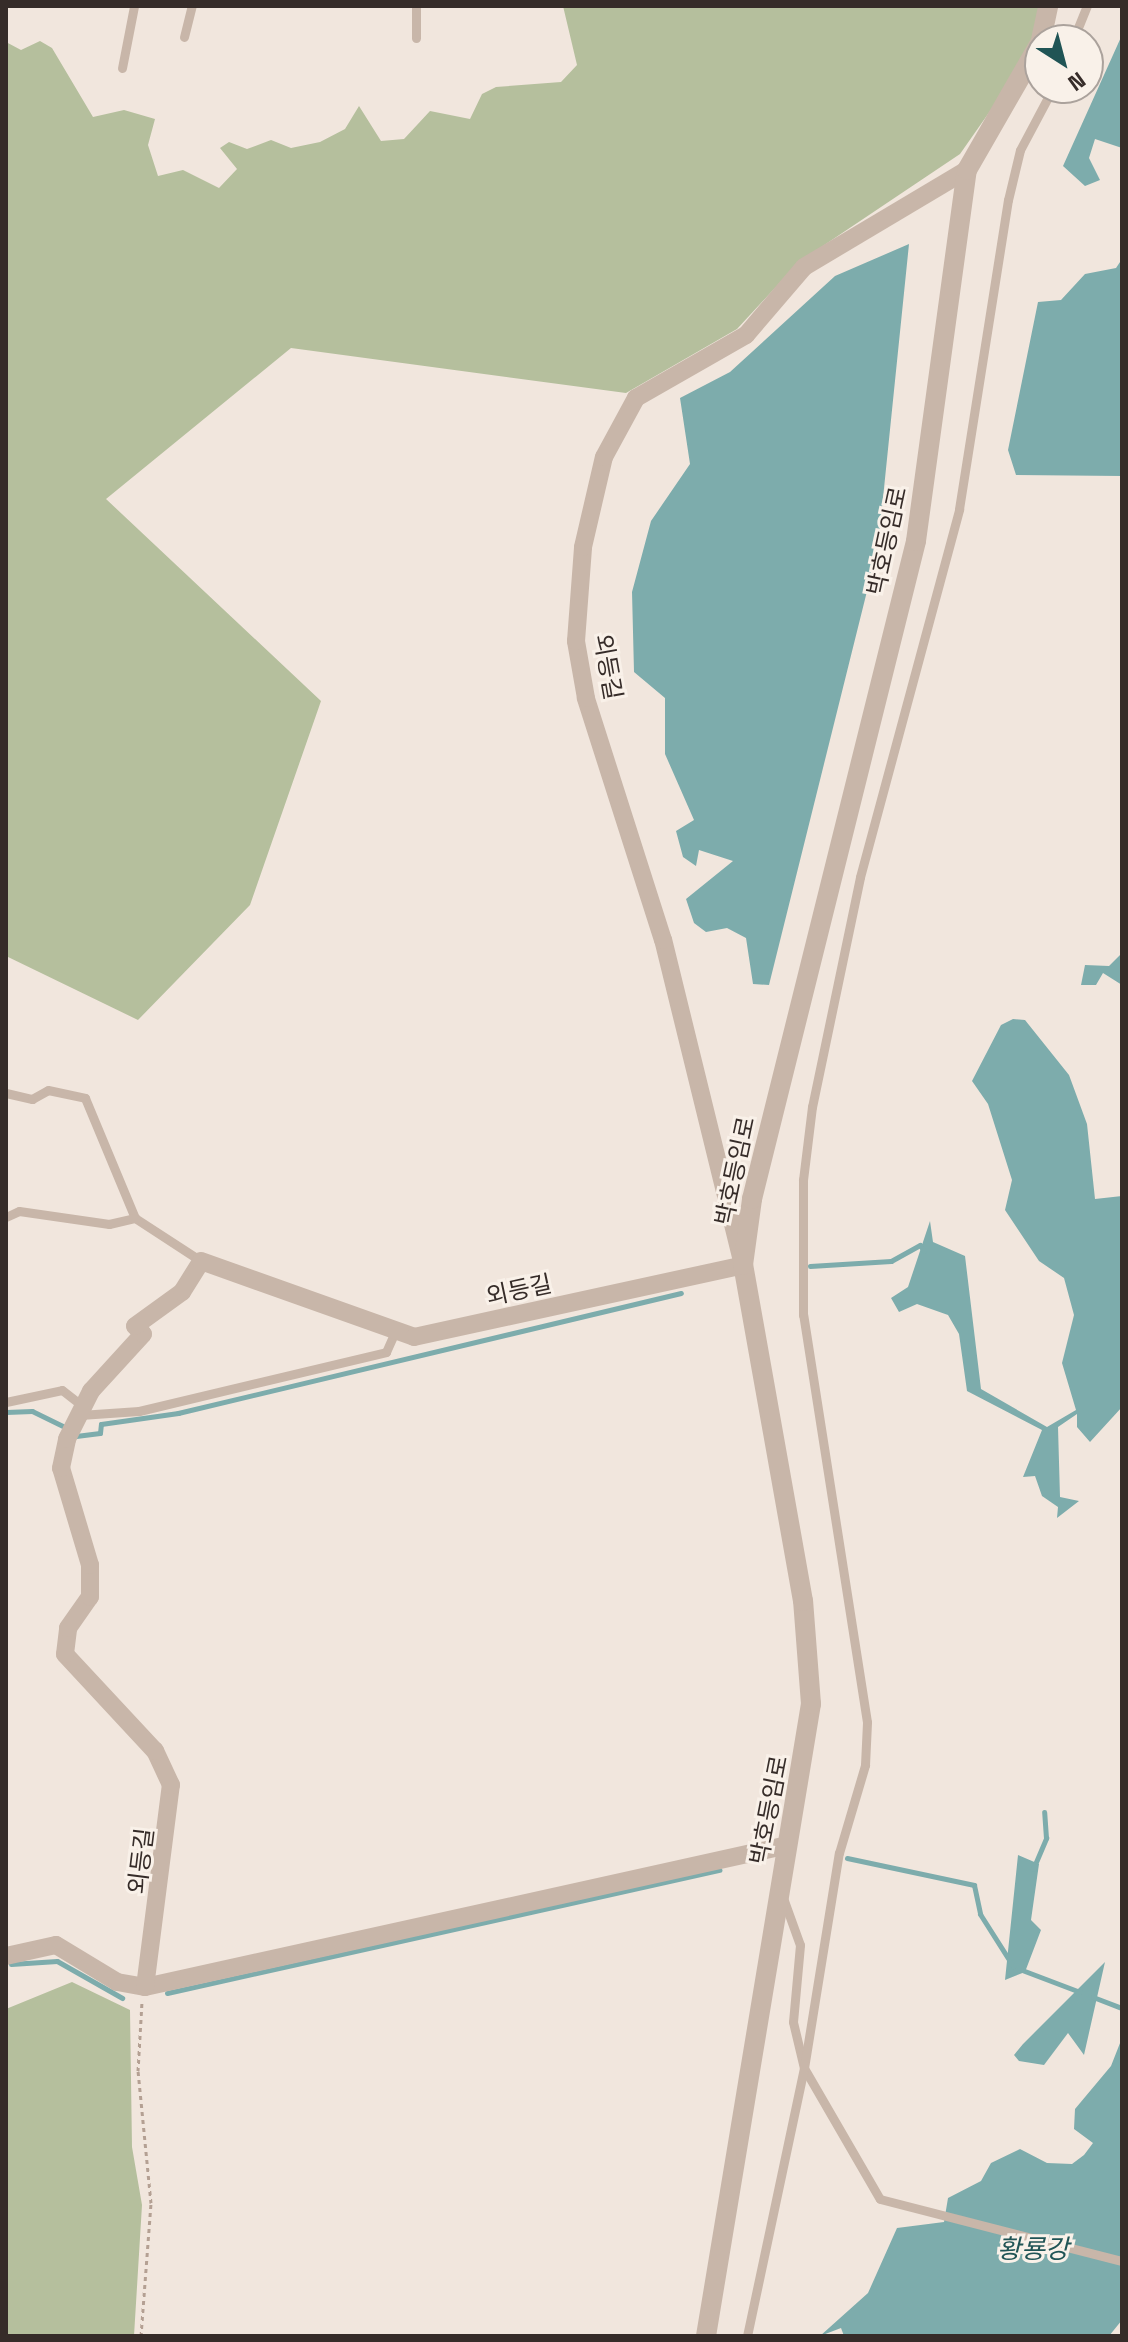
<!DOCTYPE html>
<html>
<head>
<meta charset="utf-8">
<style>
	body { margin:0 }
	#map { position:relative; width:1128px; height:2342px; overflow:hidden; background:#f1e6dd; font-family:"Space Grotesk","Noto Sans KR",sans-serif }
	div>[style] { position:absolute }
	.green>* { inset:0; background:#b5bf9d }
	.water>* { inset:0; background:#7dacac }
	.stream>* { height:5px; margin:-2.5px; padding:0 2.5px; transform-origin:2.5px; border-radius:2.5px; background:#7dacac }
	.path>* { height:3px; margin-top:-1.5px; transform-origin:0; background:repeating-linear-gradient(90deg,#b4a093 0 4px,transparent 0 8px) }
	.service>* { height:9px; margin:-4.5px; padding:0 4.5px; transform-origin:4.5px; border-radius:4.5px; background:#c8b6a9 }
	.minor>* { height:18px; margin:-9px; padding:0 9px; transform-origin:9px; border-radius:9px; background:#c8b6a9 }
	.tertiary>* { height:20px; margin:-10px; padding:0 10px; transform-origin:10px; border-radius:10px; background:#c8b6a9 }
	span { translate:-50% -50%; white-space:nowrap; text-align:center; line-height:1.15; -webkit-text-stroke:6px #f9f1e9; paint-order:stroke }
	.street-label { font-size:24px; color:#362c29 }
	.water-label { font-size:26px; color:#205455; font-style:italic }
	.frame { position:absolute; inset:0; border:8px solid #362c29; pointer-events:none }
	.north { position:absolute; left:1024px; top:24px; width:80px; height:80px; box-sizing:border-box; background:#f9f1e9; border:2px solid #aba29c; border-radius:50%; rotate:144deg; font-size:22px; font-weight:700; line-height:32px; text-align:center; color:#362c29 }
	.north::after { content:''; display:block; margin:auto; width:28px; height:36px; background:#205455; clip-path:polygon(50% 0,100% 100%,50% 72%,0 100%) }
</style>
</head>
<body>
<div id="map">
	<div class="green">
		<div style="clip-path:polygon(563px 6px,1039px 6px,1034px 38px,1016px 74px,960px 154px,799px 262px,737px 329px,626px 393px,291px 348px,106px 499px,321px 701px,250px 905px,138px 1020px,6px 956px,6px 42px,21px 50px,40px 41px,52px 48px,93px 117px,124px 110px,155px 119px,148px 145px,158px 176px,183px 170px,219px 188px,237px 169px,220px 148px,229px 142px,247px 149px,271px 140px,291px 148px,320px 142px,345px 129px,359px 106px,381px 141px,404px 139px,430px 111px,470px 119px,482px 94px,496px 87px,561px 82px,577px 65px)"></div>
		<div style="clip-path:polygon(72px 1982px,130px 2010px,132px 2147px,142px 2205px,134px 2336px,6px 2336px,6px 2009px)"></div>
	</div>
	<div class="water">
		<div style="clip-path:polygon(1122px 35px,1122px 148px,1095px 139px,1089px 158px,1100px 180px,1085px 186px,1063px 166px)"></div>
		<div style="clip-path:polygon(909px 244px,878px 547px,769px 985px,753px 984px,746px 938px,727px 928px,706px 932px,694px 923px,686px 899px,733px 861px,699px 850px,696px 866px,683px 857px,676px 831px,694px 820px,665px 754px,665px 698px,634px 672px,632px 592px,651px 521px,690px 464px,680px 398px,730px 372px,835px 276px)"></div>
		<div style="clip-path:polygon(1122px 259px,1122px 476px,1016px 475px,1008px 450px,1038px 302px,1061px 300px,1085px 274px,1116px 268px)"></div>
		<div style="clip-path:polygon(1122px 953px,1122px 985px,1103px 973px,1096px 985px,1081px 985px,1085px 965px,1109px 966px)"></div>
		<div style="clip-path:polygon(1013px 1019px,1025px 1020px,1069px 1075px,1087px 1124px,1095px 1199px,1122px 1196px,1122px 1407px,1090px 1442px,1077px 1427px,1077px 1414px,1058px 1427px,1060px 1497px,1079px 1501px,1057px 1518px,1058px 1507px,1042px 1496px,1035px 1476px,1023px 1477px,1042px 1430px,967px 1391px,959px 1334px,948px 1315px,917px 1304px,899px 1312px,891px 1298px,908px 1287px,930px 1221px,933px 1242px,965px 1256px,981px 1389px,1047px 1427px,1076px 1410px,1062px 1363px,1074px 1315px,1064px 1278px,1039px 1261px,1005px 1210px,1012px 1180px,988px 1104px,972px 1081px,1001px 1025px)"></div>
		<div style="clip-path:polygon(1018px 1855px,1039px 1864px,1031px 1920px,1041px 1930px,1025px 1972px,1005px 1980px)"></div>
		<div style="clip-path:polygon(1105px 1962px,1084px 2055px,1068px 2033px,1044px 2065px,1019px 2061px,1014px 2055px,1023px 2044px)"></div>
		<div style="clip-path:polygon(1122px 2038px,1122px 2320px,1109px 2336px,844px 2336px,841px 2328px,820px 2336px,868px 2293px,897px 2228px,944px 2222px,948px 2198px,981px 2181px,991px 2163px,1020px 2149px,1047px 2163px,1072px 2164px,1084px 2155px,1093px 2143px,1074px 2129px,1075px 2109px,1111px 2066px)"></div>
	</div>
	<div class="stream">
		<div style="left:810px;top:1266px;width:81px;rotate:-3.5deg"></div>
		<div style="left:891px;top:1261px;width:33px;rotate:-29deg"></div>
		<div style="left:920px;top:1245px;width:7px;rotate:56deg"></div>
		<div style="left:6px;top:1412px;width:26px;rotate:-2deg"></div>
		<div style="left:32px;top:1411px;width:37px;rotate:26deg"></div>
		<div style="left:76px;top:1436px;width:24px;rotate:-7deg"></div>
		<div style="left:100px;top:1433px;width:9px;rotate:-84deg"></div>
		<div style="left:101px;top:1424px;width:78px;rotate:-8.1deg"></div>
		<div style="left:178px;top:1413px;width:517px;rotate:-13.42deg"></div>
		<div style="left:847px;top:1858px;width:130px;rotate:12deg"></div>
		<div style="left:974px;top:1885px;width:30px;rotate:78deg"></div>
		<div style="left:980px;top:1914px;width:62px;rotate:57.6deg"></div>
		<div style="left:1033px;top:1869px;width:34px;rotate:-67deg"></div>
		<div style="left:1046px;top:1838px;width:26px;rotate:-94deg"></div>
		<div style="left:11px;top:1964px;width:46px;rotate:-3.7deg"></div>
		<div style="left:57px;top:1961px;width:75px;rotate:29.6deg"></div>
		<div style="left:1022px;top:1970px;width:62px;rotate:20.8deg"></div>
		<div style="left:167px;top:1993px;width:566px;rotate:-12.56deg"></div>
		<div style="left:1093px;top:1997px;width:31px;rotate:21deg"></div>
	</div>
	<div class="path">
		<div style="left:141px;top:2336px;width:133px;rotate:-85.7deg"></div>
		<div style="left:151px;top:2203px;width:133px;rotate:-95.6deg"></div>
		<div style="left:138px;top:2071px;width:69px;rotate:-86.7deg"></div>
	</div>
	<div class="service">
		<div style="left:416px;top:6px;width:32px;rotate:90deg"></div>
		<div style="left:184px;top:37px;width:32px;rotate:-76deg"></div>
		<div style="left:1073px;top:40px;width:37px;rotate:-68deg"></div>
		<div style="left:122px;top:68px;width:63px;rotate:-79deg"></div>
		<div style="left:6px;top:1093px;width:27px;rotate:13deg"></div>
		<div style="left:32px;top:1099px;width:18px;rotate:-29deg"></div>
		<div style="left:48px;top:1090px;width:38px;rotate:12deg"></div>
		<div style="left:85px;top:1098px;width:130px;rotate:67.4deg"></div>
		<div style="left:135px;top:1218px;width:79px;rotate:33.1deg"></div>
		<div style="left:6px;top:1217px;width:14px;rotate:-25deg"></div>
		<div style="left:19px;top:1211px;width:91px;rotate:8.2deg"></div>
		<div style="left:109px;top:1224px;width:27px;rotate:-13deg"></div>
		<div style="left:6px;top:1402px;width:57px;rotate:-12.1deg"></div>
		<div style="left:62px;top:1390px;width:28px;rotate:38deg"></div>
		<div style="left:80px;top:1415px;width:59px;rotate:-3.9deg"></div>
		<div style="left:139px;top:1411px;width:254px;rotate:-13.4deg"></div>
		<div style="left:386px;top:1352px;width:22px;rotate:-66deg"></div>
		<div style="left:782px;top:1895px;width:53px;rotate:70.2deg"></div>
		<div style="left:800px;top:1945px;width:77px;rotate:95.2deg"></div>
		<div style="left:793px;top:2022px;width:47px;rotate:76.6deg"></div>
		<div style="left:804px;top:2068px;width:151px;rotate:59.9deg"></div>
		<div style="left:880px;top:2199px;width:250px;rotate:14.4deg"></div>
		<div style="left:747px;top:2336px;width:274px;rotate:-78deg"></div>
		<div style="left:804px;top:2068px;width:218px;rotate:-80.8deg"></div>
		<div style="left:839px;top:1853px;width:92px;rotate:-73.5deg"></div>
		<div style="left:865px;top:1765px;width:43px;rotate:-87.3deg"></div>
		<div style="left:867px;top:1722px;width:412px;rotate:-98.9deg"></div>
		<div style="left:803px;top:1315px;width:135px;rotate:-90deg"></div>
		<div style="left:803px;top:1180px;width:74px;rotate:-83deg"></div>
		<div style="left:812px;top:1107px;width:235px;rotate:-78.2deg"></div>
		<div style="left:860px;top:877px;width:381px;rotate:-74.9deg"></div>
		<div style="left:959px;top:509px;width:313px;rotate:-81deg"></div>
		<div style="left:1008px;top:200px;width:51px;rotate:-76.5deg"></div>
		<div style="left:1020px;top:150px;width:70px;rotate:-62deg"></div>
	</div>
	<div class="minor">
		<div style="left:6px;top:1956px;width:51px;rotate:-12.4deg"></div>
		<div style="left:56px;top:1945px;width:71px;rotate:31.2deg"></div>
		<div style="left:117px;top:1982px;width:28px;rotate:10deg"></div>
		<div style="left:145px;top:1987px;width:658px;rotate:-12.45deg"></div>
		<div style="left:145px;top:1987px;width:204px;rotate:-82.7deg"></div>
		<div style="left:171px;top:1785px;width:38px;rotate:-115deg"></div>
		<div style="left:155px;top:1751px;width:132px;rotate:-132.9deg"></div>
		<div style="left:65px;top:1654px;width:26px;rotate:-83deg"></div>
		<div style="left:68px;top:1628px;width:38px;rotate:-55deg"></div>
		<div style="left:90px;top:1597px;width:32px;rotate:-90deg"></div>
		<div style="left:90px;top:1565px;width:101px;rotate:-106.6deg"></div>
		<div style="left:61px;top:1468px;width:30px;rotate:-78deg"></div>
		<div style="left:67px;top:1439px;width:54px;rotate:-63.4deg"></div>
		<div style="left:91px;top:1391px;width:77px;rotate:-47.6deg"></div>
		<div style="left:143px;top:1334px;width:11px;rotate:-135deg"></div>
		<div style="left:135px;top:1326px;width:58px;rotate:-35.9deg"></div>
		<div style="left:182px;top:1292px;width:36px;rotate:-58deg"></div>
		<div style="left:201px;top:1261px;width:226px;rotate:19.6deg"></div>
		<div style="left:414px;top:1337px;width:337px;rotate:-12.3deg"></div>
		<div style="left:743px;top:1265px;width:335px;rotate:-103.8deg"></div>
		<div style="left:663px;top:940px;width:254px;rotate:-107.7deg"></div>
		<div style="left:586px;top:698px;width:58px;rotate:-100deg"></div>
		<div style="left:576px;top:641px;width:94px;rotate:-85.7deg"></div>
		<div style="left:583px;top:547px;width:92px;rotate:-76.9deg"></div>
		<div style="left:604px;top:457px;width:67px;rotate:-61.5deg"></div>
		<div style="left:636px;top:398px;width:127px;rotate:-29.8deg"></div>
		<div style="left:746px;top:335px;width:89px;rotate:-49.5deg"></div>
		<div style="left:804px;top:267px;width:190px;rotate:-30.8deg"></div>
	</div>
	<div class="tertiary">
		<div style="left:1041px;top:40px;width:35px;rotate:-78deg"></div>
		<div style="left:706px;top:2336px;width:641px;rotate:-80.57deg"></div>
		<div style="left:811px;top:1704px;width:103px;rotate:-94.4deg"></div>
		<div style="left:803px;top:1601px;width:341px;rotate:-100.1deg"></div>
		<div style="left:743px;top:1265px;width:67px;rotate:-82.2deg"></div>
		<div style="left:752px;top:1199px;width:678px;rotate:-76deg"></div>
		<div style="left:916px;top:541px;width:374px;rotate:-82.2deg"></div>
		<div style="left:967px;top:170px;width:146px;rotate:-60.1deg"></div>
	</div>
	<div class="street-label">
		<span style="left:887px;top:541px;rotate:-78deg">박호등임로</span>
		<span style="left:608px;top:667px;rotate:80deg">외등길</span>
		<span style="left:735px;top:1171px;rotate:-78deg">박호등임로</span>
		<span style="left:519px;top:1290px;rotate:-12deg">외등길</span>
		<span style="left:769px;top:1810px;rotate:-79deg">박호등임로</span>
		<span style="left:141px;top:1861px;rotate:-83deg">외등길</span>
	</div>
	<div class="water-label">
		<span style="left:1033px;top:2250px">황룡강</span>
	</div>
	<div class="frame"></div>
	<div class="north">N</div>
</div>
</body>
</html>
